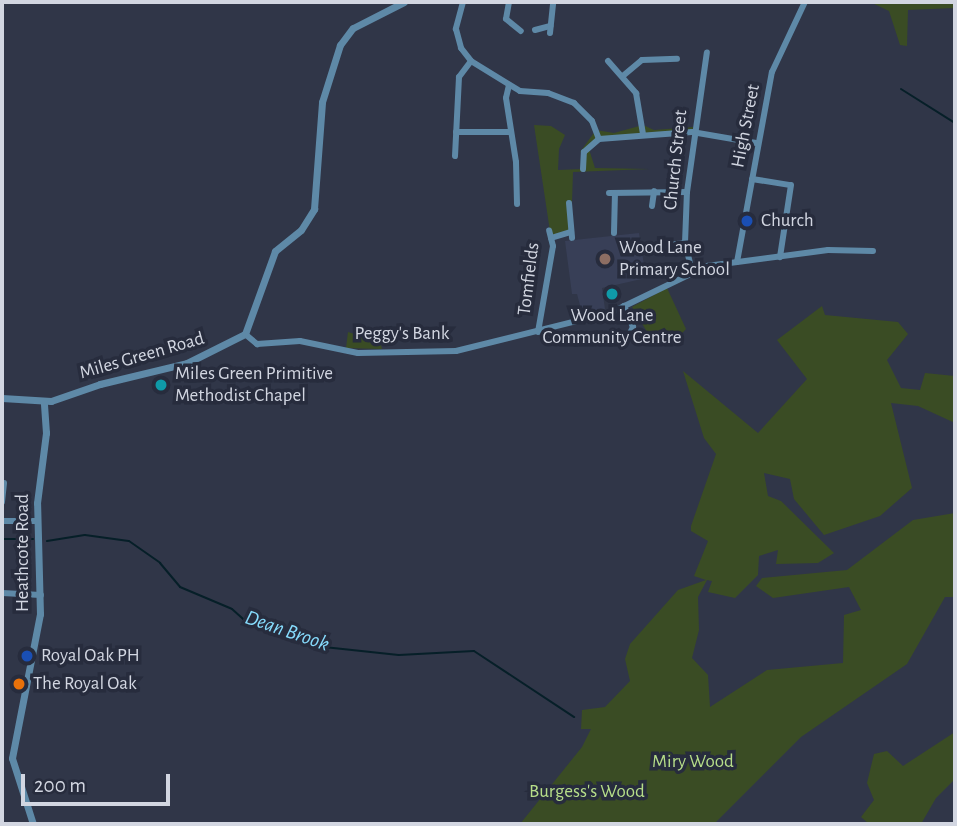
<!DOCTYPE html>
<html>
<head>
<meta charset="utf-8">
<style>
	body { margin:0 }
	#map { position:relative; width:957px; height:826px; overflow:hidden; background:#303648; font-family:"Alegreya Sans",sans-serif }
	div>[style] { position:absolute }
	.built>* { inset:0; background:#383f57 }
	.green>* { inset:0; background:#3a4c24 }
	.stream>* { height:2px; margin:-1px; padding:0 1px; transform-origin:1px; border-radius:1px; background:#061f28 }
	.minor>* { height:6px; margin:-3px; padding:0 3px; transform-origin:3px; border-radius:3px; background:#5e89a7 }
	.tertiary>* { height:7px; margin:-3.5px; padding:0 3.5px; transform-origin:3.5px; border-radius:3.5px; background:#5e89a7 }
	.dots>* { width:19px; height:19px; translate:-50% -50%; box-sizing:border-box; border:4px solid #272c3d; border-radius:50% }
	span { translate:-50% -50%; white-space:nowrap; text-align:center; line-height:1.15; -webkit-text-stroke:7px #272c3d; paint-order:stroke }
	.street-label { font-size:19px; color:#d2d6e1 }
	.poi-label { font-size:19px; color:#d2d6e1 }
	.left { translate:0 -50%; text-align:left }
	.park-label { font-size:19px; color:#b6dd89 }
	.water-label { font-size:21px; color:#86dbfc; font-style:italic }
	.frame { position:absolute; inset:0; border:4px solid #d2d6e1; pointer-events:none }
	.scale { position:absolute; left:21px; top:774px; width:149px; height:32px; box-sizing:border-box; border:4px solid #d2d6e1; border-top:0; padding-left:9px; font-size:21px; line-height:24px; white-space:nowrap; color:#d2d6e1; -webkit-text-stroke:5px #272c3d; paint-order:stroke }
</style>
</head>
<body>
<div id="map">
	<div class="built">
		<div style="clip-path:polygon(639px 233px,646px 278px,602px 288px,605px 309px,582px 313px,577px 294px,572px 294px,565px 241px)"></div>
	</div>
	<div class="green">
		<div style="clip-path:polygon(870px 2px,955px 2px,955px 8px,908px 10px,907px 46px,900px 45px,889px 11px)"></div>
		<div style="clip-path:polygon(534px 125px,551px 126px,565px 135px,559px 149px,558px 170px,583px 169px,584px 152px,580px 152px,596px 130px,614px 133px,643px 125px,654px 130px,693px 127px,692px 132px,599px 139px,588px 146px,595px 168px,650px 169px,573px 172px,571px 232px,551px 238px)"></div>
		<div style="clip-path:polygon(667px 288px,686px 329px,675px 341px,655px 345px,632px 307px)"></div>
		<div style="clip-path:polygon(822px 306px,825px 315px,898px 322px,908px 334px,887px 360px,901px 388px,920px 390px,925px 373px,955px 376px,955px 423px,918px 406px,891px 403px,912px 488px,880px 516px,824px 535px,794px 499px,790px 479px,764px 473px,768px 496px,781px 501px,834px 553px,818px 563px,776px 564px,778px 550px,759px 556px,758px 575px,735px 598px,708px 592px,712px 581px,707px 580px,698px 597px,699px 630px,692px 658px,708px 675px,710px 707px,767px 670px,843px 663px,844px 615px,861px 610px,849px 587px,773px 598px,756px 586px,762px 578px,847px 570px,913px 520px,955px 513px,955px 597px,945px 597px,907px 664px,801px 737px,714px 824px,520px 824px,582px 747px,591px 729px,581px 729px,582px 710px,605px 707px,630px 681px,625px 659px,630px 644px,678px 590px,706px 580px,694px 576px,708px 541px,691px 531px,691px 526px,716px 454px,704px 438px,683px 371px,758px 433px,807px 379px,777px 340px)"></div>
		<div style="clip-path:polygon(383px 331px,395px 334px,394px 343px,381px 345px,382px 349px,346px 348px,348px 332px,380px 342px)"></div>
		<div style="clip-path:polygon(955px 732px,955px 779px,936px 798px,921px 824px,869px 824px,861px 817px,874px 800px,867px 783px,874px 754px,887px 751px,903px 766px)"></div>
	</div>
	<div class="stream">
		<div style="left:901px;top:89px;width:64px;rotate:32.2deg"></div>
		<div style="left:2px;top:539px;width:31px"></div>
		<div style="left:47px;top:541px;width:38px;rotate:-9deg"></div>
		<div style="left:85px;top:535px;width:44px;rotate:7.8deg"></div>
		<div style="left:129px;top:541px;width:38px;rotate:35deg"></div>
		<div style="left:160px;top:563px;width:31px;rotate:50deg"></div>
		<div style="left:180px;top:587px;width:56px;rotate:22.9deg"></div>
		<div style="left:232px;top:609px;width:15px;rotate:42deg"></div>
		<div style="left:243px;top:619px;width:86px;rotate:19.1deg"></div>
		<div style="left:324px;top:647px;width:75px;rotate:6.1deg"></div>
		<div style="left:399px;top:655px;width:75px;rotate:-3.1deg"></div>
		<div style="left:474px;top:651px;width:120px;rotate:33.4deg"></div>
	</div>
	<div class="minor">
		<div style="left:463px;top:2px;width:28px;rotate:105deg"></div>
		<div style="left:456px;top:29px;width:20px;rotate:75deg"></div>
		<div style="left:461px;top:48px;width:16px;rotate:52deg"></div>
		<div style="left:471px;top:61px;width:57px;rotate:31.5deg"></div>
		<div style="left:520px;top:91px;width:28px;rotate:4deg"></div>
		<div style="left:548px;top:93px;width:28px;rotate:21deg"></div>
		<div style="left:574px;top:103px;width:25px;rotate:45deg"></div>
		<div style="left:592px;top:121px;width:19px;rotate:69deg"></div>
		<div style="left:509px;top:2px;width:17px;rotate:100deg"></div>
		<div style="left:506px;top:19px;width:19px;rotate:39deg"></div>
		<div style="left:535px;top:30px;width:16px;rotate:-15deg"></div>
		<div style="left:550px;top:33px;width:31px;rotate:-84deg"></div>
		<div style="left:608px;top:61px;width:43px;rotate:48.8deg"></div>
		<div style="left:636px;top:93px;width:42px;rotate:80.3deg"></div>
		<div style="left:624px;top:75px;width:23px;rotate:-40deg"></div>
		<div style="left:642px;top:60px;width:35px;rotate:-2deg"></div>
		<div style="left:509px;top:85px;width:13px;rotate:103deg"></div>
		<div style="left:506px;top:98px;width:65px;rotate:81.1deg"></div>
		<div style="left:516px;top:162px;width:42px;rotate:88.6deg"></div>
		<div style="left:456px;top:132px;width:53px"></div>
		<div style="left:455px;top:156px;width:79px;rotate:-87.1deg"></div>
		<div style="left:459px;top:77px;width:20px;rotate:-53deg"></div>
		<div style="left:583px;top:169px;width:17px;rotate:-87deg"></div>
		<div style="left:584px;top:152px;width:20px;rotate:-41deg"></div>
		<div style="left:599px;top:139px;width:93px;rotate:-4.3deg"></div>
		<div style="left:692px;top:132px;width:65px;rotate:9.8deg"></div>
		<div style="left:752px;top:179px;width:39px;rotate:9deg"></div>
		<div style="left:791px;top:185px;width:73px;rotate:98.7deg"></div>
		<div style="left:609px;top:193px;width:78px;rotate:-0.7deg"></div>
		<div style="left:569px;top:203px;width:35px;rotate:85deg"></div>
		<div style="left:652px;top:206px;width:15px;rotate:-82deg"></div>
		<div style="left:614px;top:233px;width:40px;rotate:-88.6deg"></div>
		<div style="left:551px;top:238px;width:21px;rotate:-17deg"></div>
		<div style="left:660px;top:246px;width:25px;rotate:-7deg"></div>
		<div style="left:737px;top:262px;width:193px;rotate:-79.6deg"></div>
		<div style="left:772px;top:72px;width:77px;rotate:-64.8deg"></div>
		<div style="left:692px;top:271px;width:29px;rotate:-104deg"></div>
		<div style="left:685px;top:243px;width:51px;rotate:-87.8deg"></div>
		<div style="left:687px;top:192px;width:141px;rotate:-81.9deg"></div>
		<div style="left:538px;top:332px;width:87px;rotate:-80.1deg"></div>
		<div style="left:553px;top:246px;width:16px;rotate:-104deg"></div>
		<div style="left:245px;top:334px;width:16px;rotate:40deg"></div>
		<div style="left:257px;top:344px;width:43px;rotate:-4deg"></div>
		<div style="left:300px;top:341px;width:59px;rotate:11.7deg"></div>
		<div style="left:358px;top:353px;width:98px;rotate:-1.2deg"></div>
		<div style="left:456px;top:351px;width:161px;rotate:-14deg"></div>
		<div style="left:612px;top:312px;width:106px;rotate:-25.8deg"></div>
		<div style="left:707px;top:266px;width:122px;rotate:-7.5deg"></div>
		<div style="left:828px;top:250px;width:45px;rotate:1.3deg"></div>
		<div style="left:614px;top:340px;width:16px;rotate:-18deg"></div>
		<div style="left:629px;top:335px;width:9px;rotate:-63deg"></div>
		<div style="left:633px;top:327px;width:23px;rotate:-113deg"></div>
		<div style="left:2px;top:502px;width:19px;rotate:-84deg"></div>
		<div style="left:2px;top:521px;width:36px"></div>
		<div style="left:2px;top:593px;width:39px;rotate:3deg"></div>
	</div>
	<div class="tertiary">
		<div style="left:2px;top:398px;width:49px;rotate:3.5deg"></div>
		<div style="left:51px;top:401px;width:52px;rotate:-19.1deg"></div>
		<div style="left:100px;top:384px;width:89px;rotate:-13.6deg"></div>
		<div style="left:187px;top:363px;width:65px;rotate:-26.6deg"></div>
		<div style="left:245px;top:334px;width:88px;rotate:-70.1deg"></div>
		<div style="left:275px;top:251px;width:33px;rotate:-39deg"></div>
		<div style="left:301px;top:230px;width:25px;rotate:-58deg"></div>
		<div style="left:314px;top:209px;width:107px;rotate:-85.7deg"></div>
		<div style="left:322px;top:102px;width:60px;rotate:-72.5deg"></div>
		<div style="left:340px;top:45px;width:21px;rotate:-53deg"></div>
		<div style="left:353px;top:28px;width:57px;rotate:-27deg"></div>
		<div style="left:33px;top:824px;width:69px;rotate:-107.7deg"></div>
		<div style="left:12px;top:758px;width:147px;rotate:-79deg"></div>
		<div style="left:40px;top:614px;width:111px;rotate:-91.5deg"></div>
		<div style="left:37px;top:503px;width:71px;rotate:-82.7deg"></div>
		<div style="left:46px;top:433px;width:31px;rotate:-94deg"></div>
	</div>
	<div class="dots">
		<div style="left:747px;top:221px;background:#1a4fb4"></div>
		<div style="left:605px;top:259px;background:#8d6e63"></div>
		<div style="left:612px;top:294px;background:#0f9aa8"></div>
		<div style="left:161px;top:385px;background:#0f9aa8"></div>
		<div style="left:27px;top:656px;background:#1a4fb4"></div>
		<div style="left:19px;top:684px;background:#e8710a"></div>
	</div>
	<div class="street-label">
		<span style="left:746px;top:126px;rotate:-79deg">High Street</span>
		<span style="left:676px;top:160px;rotate:-84deg">Church Street</span>
		<span style="left:529px;top:279px;rotate:-83deg">Tomfields</span>
		<span style="left:402px;top:334px">Peggy's Bank</span>
		<span style="left:142px;top:356px;rotate:-16deg">Miles Green Road</span>
		<span style="left:23px;top:553px;rotate:-90deg">Heathcote Road</span>
	</div>
	<div class="poi-label">
		<span class="left" style="left:761px;top:221px">Church</span>
		<span class="left" style="left:619px;top:259px">Wood Lane<br>Primary School</span>
		<span style="left:612px;top:327px">Wood Lane<br>Community Centre</span>
		<span class="left" style="left:175px;top:385px">Miles Green Primitive<br>Methodist Chapel</span>
		<span class="left" style="left:41px;top:656px">Royal Oak PH</span>
		<span class="left" style="left:33px;top:684px">The Royal Oak</span>
	</div>
	<div class="park-label">
		<span style="left:693px;top:762px">Miry Wood</span>
		<span style="left:587px;top:792px">Burgess's Wood</span>
	</div>
	<div class="water-label">
		<span style="left:287px;top:631px;rotate:19deg">Dean Brook</span>
	</div>
	<div class="frame"></div>
	<div class="scale">200 m</div>
</div>
</body>
</html>
